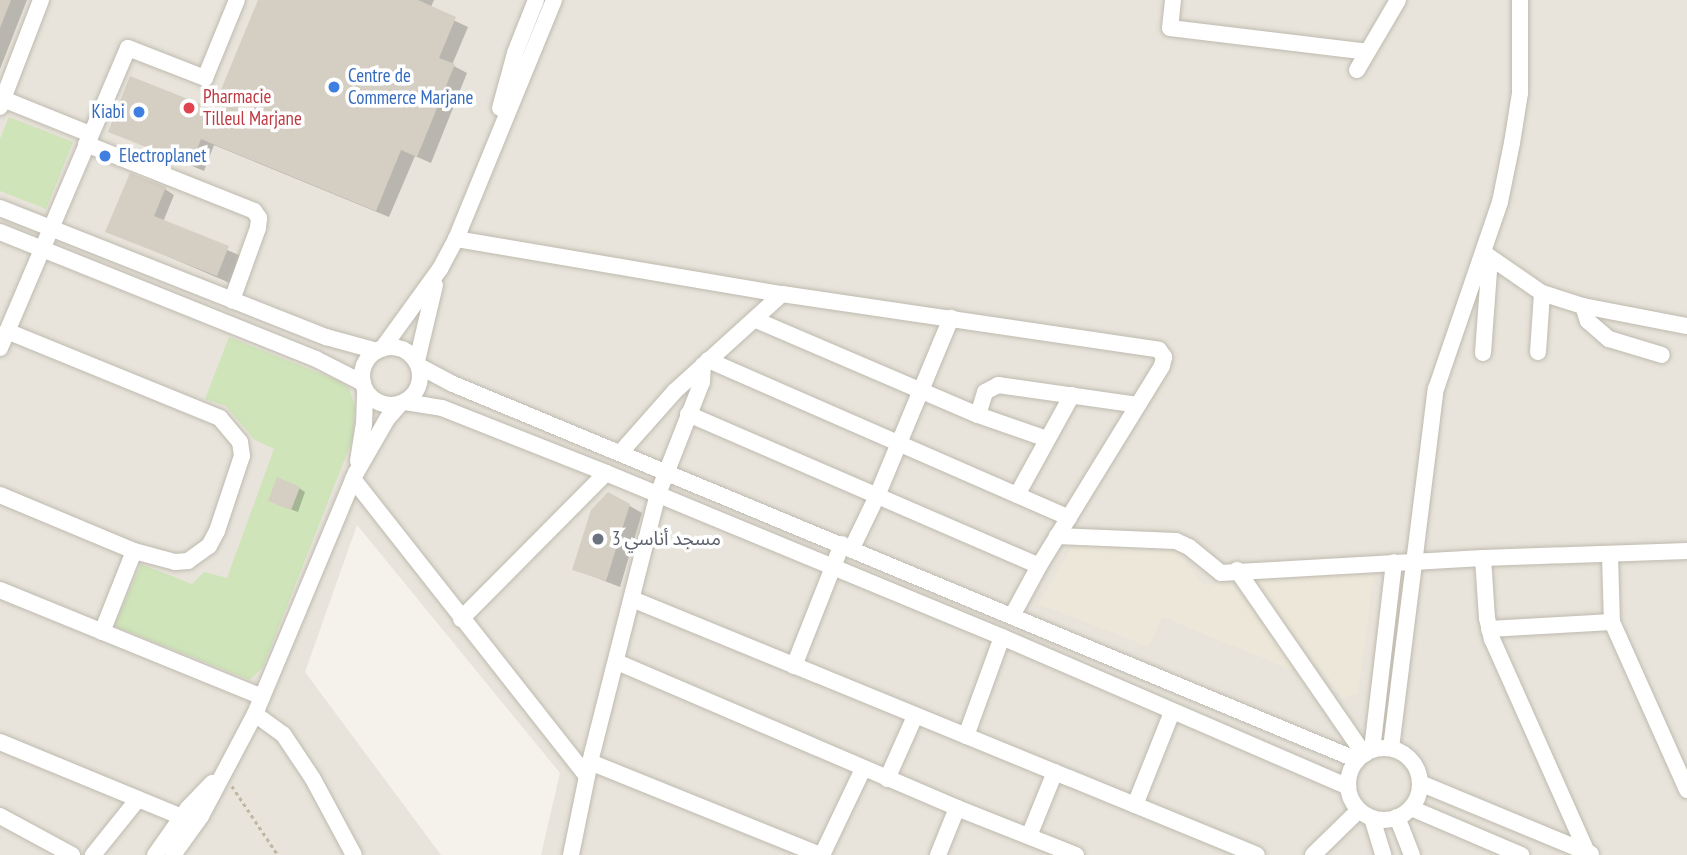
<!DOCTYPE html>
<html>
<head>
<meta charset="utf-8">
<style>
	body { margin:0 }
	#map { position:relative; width:1687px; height:855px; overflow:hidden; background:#f5f2ec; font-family:"PT Sans Narrow","Noto Sans Arabic",sans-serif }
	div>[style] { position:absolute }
	.residential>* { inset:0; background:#e8e4db }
	.education>* { inset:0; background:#ece7d8 }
	.green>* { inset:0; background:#cfe4b9 }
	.shadow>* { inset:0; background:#0003 }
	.building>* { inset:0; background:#d5cfc3 }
	.path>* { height:2.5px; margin-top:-1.25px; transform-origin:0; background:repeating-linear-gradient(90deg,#c0b6a2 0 3.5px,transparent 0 7px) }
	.roads { filter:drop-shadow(0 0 2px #bfbaaf) drop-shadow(0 0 2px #bfbaaf) }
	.minor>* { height:16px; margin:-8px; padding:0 8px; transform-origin:8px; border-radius:8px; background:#fff }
	.minor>.ring { margin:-8px; padding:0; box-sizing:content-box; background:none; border:16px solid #fff; border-radius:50% }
	.dots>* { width:19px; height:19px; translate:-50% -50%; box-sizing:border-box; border:4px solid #fff; border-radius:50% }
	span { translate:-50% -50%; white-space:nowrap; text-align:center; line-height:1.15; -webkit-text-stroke:7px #fff; paint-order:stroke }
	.shop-label { font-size:19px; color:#366cbe }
	.left { translate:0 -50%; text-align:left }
	.right { translate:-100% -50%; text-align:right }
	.health-label { font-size:19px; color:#be3a42 }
	.worship-label { font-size:19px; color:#5b616d }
</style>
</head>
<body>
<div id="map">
	<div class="residential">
		<div style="clip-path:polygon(0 0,1687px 0,1687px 855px,541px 855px,560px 773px,357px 525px,305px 672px,441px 855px,0 855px)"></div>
	</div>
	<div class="education">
		<div style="clip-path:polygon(1074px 544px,1177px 552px,1203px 584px,1230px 582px,1293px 666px,1292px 670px,1162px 617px,1149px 647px,1038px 604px)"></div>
		<div style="clip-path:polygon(1374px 573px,1358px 693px,1343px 699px,1254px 581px)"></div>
	</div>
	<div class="green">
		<div style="clip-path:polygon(9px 117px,73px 142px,46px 209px,0 191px,0 139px)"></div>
		<div style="clip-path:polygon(229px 337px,339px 381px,349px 388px,355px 407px,353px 438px,263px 667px,250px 680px,114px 626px,141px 564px,192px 584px,204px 572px,227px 578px,274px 449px,255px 440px,226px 406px,205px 399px)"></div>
	</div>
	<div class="shadow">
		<div style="clip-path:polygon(0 0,27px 0,0 69px)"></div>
		<div style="clip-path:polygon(260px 0,434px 0,430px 9px,468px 27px,452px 65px,467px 73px,431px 163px,415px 156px,389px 217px,214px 145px,204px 171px,110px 131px,214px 112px)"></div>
		<div style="clip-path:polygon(165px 189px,174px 195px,163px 222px,241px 256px,230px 283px,108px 231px)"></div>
		<div style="clip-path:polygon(299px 488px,305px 492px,298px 512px,276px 504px)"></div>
		<div style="clip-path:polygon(609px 494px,642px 513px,620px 587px,574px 569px)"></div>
	</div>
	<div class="building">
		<div style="clip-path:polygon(0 0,11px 0,0 28px)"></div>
		<div style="clip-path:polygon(258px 0,418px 0,456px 17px,439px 58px,455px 64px,417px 157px,401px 150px,376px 211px,201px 139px,191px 165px,108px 132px,130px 76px,213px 109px)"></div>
		<div style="clip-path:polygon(130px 173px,166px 187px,154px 216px,229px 246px,217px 276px,105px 232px)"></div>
		<div style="clip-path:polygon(277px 477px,300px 487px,291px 510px,268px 501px)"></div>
		<div style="clip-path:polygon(608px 492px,630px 504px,606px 581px,572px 570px,591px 510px)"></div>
	</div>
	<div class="path">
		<div style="left:232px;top:786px;width:83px;rotate:56.3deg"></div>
	</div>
	<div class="roads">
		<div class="minor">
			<div style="left:1173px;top:0;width:28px;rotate:96deg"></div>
			<div style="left:1170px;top:28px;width:198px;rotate:6.9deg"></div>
			<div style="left:1357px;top:70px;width:81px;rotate:-59.6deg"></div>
			<div style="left:3px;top:99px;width:106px;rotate:-69deg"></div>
			<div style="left:0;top:107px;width:9px;rotate:-69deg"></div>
			<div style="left:3px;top:99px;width:94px;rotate:21.9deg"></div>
			<div style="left:500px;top:108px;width:57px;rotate:-74.7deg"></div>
			<div style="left:515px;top:53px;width:57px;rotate:-68.4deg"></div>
			<div style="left:86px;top:144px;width:181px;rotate:21.7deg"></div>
			<div style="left:254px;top:211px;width:9px;rotate:54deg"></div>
			<div style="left:259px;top:218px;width:10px;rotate:96deg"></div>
			<div style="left:258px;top:228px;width:77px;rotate:109.9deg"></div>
			<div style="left:0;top:208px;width:351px;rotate:21.6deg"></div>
			<div style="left:326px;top:337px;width:53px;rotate:15.4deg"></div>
			<div style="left:0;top:232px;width:341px;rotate:21.9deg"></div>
			<div style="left:316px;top:359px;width:53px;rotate:27.1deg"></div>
			<div style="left:456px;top:239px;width:331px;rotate:9.6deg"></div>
			<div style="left:782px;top:294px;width:381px;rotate:8.4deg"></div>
			<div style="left:1159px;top:350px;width:9px;rotate:54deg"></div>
			<div style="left:1164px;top:357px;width:9px;rotate:103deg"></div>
			<div style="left:1162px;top:366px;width:235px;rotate:121.6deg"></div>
			<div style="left:1039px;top:566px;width:57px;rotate:118.4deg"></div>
			<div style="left:1484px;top:253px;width:70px;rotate:34.6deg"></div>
			<div style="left:1542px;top:293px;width:43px;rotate:17.6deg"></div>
			<div style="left:1583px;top:306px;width:106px;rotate:10.9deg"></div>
			<div style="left:1583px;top:306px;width:16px;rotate:72deg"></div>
			<div style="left:1588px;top:321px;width:28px;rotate:41deg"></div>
			<div style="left:1609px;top:339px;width:55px;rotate:16.8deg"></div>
			<div style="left:756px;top:320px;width:241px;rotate:23.2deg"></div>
			<div style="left:978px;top:415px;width:73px;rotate:19.2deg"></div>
			<div class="ring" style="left:362px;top:347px;width:42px;height:42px"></div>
			<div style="left:0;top:348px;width:326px;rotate:-66.9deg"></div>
			<div style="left:128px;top:48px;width:83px;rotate:21.3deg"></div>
			<div style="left:205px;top:78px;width:84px;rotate:-67.7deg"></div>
			<div style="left:382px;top:349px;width:99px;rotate:-54.1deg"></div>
			<div style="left:440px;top:269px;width:34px;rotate:-62deg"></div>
			<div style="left:456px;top:239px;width:258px;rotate:-67.7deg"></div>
			<div style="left:1538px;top:352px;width:59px;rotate:-86.1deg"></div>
			<div style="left:1483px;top:353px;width:95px;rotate:-85.8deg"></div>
			<div style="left:708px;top:360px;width:394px;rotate:23.6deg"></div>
			<div style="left:417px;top:361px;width:78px;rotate:-76.7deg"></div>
			<div style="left:419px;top:366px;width:38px;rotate:28deg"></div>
			<div style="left:453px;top:384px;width:979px;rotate:22.58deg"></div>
			<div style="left:405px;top:402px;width:37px;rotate:9deg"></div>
			<div style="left:442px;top:408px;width:176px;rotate:21.6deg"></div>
			<div style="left:606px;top:473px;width:429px;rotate:22.5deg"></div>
			<div style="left:1002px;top:637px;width:377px;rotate:23.4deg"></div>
			<div style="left:688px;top:414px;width:382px;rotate:23.4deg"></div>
			<div style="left:978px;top:415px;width:24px;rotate:-73deg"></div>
			<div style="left:985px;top:392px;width:15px;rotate:-28deg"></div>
			<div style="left:998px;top:385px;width:141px;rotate:8.1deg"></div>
			<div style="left:621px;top:452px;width:81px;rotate:-48.5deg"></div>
			<div style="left:675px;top:391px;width:144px;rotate:-42.2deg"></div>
			<div style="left:358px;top:461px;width:36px;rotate:-81deg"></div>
			<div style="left:364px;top:425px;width:35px;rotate:-88deg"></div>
			<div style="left:353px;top:479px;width:378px;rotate:51.8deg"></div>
			<div style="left:0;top:495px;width:145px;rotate:22.7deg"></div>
			<div style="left:134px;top:551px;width:42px;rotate:15deg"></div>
			<div style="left:175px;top:562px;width:13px;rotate:-4deg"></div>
			<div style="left:188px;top:561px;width:26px;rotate:-36deg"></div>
			<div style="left:209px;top:546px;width:17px;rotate:-62deg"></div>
			<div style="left:217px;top:531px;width:79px;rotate:-71.6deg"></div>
			<div style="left:242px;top:456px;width:14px;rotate:-98deg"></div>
			<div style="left:240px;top:442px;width:31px;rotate:-130deg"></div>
			<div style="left:220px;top:418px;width:230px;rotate:-157.8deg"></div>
			<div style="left:1017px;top:495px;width:114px;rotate:-61.2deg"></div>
			<div style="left:1057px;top:536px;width:119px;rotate:2.4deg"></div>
			<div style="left:1176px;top:541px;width:14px;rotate:25deg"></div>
			<div style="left:1189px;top:547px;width:41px;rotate:39.1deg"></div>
			<div style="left:1221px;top:573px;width:262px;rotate:-3.3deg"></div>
			<div style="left:1483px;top:558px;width:204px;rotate:-2deg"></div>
			<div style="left:852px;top:548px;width:58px;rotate:-64.3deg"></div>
			<div style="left:877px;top:496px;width:193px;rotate:-67.4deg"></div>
			<div style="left:1610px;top:556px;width:66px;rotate:88.3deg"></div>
			<div style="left:1612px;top:622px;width:184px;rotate:65.9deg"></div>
			<div style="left:1483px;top:558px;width:60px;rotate:86.2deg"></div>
			<div style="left:1487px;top:618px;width:22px;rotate:77deg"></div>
			<div style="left:1492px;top:639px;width:233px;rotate:66deg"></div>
			<div style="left:1237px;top:570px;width:224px;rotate:55.4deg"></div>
			<div style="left:0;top:590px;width:283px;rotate:22.2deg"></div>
			<div style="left:632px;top:599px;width:675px;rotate:22.27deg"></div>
			<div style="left:461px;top:619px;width:206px;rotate:-45.2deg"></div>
			<div style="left:1489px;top:629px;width:123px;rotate:-3.3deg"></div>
			<div style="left:102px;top:632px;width:87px;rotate:-68.4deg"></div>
			<div style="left:617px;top:662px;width:370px;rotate:23.2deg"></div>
			<div style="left:957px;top:808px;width:128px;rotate:21.6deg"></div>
			<div style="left:794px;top:666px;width:131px;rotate:-68.5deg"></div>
			<div style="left:255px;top:714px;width:34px;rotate:36deg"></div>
			<div style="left:283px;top:734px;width:54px;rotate:56.3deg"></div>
			<div style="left:313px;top:779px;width:86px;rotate:61.7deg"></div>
			<div style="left:966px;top:736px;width:105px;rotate:-70deg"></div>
			<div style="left:0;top:742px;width:197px;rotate:22.4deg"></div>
			<div style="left:1391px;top:748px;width:362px;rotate:-82.9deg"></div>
			<div style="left:1436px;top:389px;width:198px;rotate:-71.1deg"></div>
			<div style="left:1500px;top:202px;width:60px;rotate:-78.5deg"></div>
			<div style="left:1512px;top:143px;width:51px;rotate:-80.9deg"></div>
			<div style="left:1520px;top:93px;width:93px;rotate:-90deg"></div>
			<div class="ring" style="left:1348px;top:748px;width:56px;height:56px"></div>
			<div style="left:1372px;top:750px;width:189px;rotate:-83.3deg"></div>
			<div style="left:590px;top:762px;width:248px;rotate:22deg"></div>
			<div style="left:887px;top:779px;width:69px;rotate:-66deg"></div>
			<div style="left:1420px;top:783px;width:185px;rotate:22.5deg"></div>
			<div style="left:1135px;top:805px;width:100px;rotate:-68.3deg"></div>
			<div style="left:1411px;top:808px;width:120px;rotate:23.1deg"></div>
			<div style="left:0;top:816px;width:82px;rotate:28.4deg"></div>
			<div style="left:1397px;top:817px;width:41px;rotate:68.5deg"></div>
			<div style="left:1372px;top:818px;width:39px;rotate:73deg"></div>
			<div style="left:1029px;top:836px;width:69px;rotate:-67.9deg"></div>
			<div style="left:93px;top:855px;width:72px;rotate:-51.2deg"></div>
			<div style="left:155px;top:855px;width:57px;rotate:-54.9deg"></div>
			<div style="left:188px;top:808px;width:35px;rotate:-46deg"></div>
			<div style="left:173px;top:855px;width:48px;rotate:-54.3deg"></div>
			<div style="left:201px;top:816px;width:115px;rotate:-62.1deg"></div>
			<div style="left:255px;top:714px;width:261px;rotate:-67.3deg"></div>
			<div style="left:356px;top:473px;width:62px;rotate:-60.1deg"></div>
			<div style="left:387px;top:419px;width:20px;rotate:-49deg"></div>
			<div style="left:571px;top:855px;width:95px;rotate:-78.5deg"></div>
			<div style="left:590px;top:762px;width:276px;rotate:-75.8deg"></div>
			<div style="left:658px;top:494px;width:120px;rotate:-68.6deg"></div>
			<div style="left:702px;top:382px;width:17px;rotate:-87deg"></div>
			<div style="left:822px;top:855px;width:95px;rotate:-64.5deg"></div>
			<div style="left:938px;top:855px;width:51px;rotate:-68deg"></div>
			<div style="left:1313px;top:855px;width:64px;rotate:-44.4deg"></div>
		</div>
	</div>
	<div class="dots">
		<div style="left:334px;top:87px;background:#3f7fe0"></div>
		<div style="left:189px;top:108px;background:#e0444e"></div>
		<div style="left:139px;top:112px;background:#3f7fe0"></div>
		<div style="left:105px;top:156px;background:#3f7fe0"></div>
		<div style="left:598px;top:539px;background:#6b7280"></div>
	</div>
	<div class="shop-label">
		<span class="left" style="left:348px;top:87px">Centre de<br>Commerce Marjane</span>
		<span class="right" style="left:125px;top:112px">Kiabi</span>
		<span class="left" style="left:119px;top:156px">Electroplanet</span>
	</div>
	<div class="health-label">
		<span class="left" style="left:203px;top:108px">Pharmacie<br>Tilleul Marjane</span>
	</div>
	<div class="worship-label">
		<span class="left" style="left:612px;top:539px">مسجد أناسي 3</span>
	</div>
</div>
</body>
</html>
